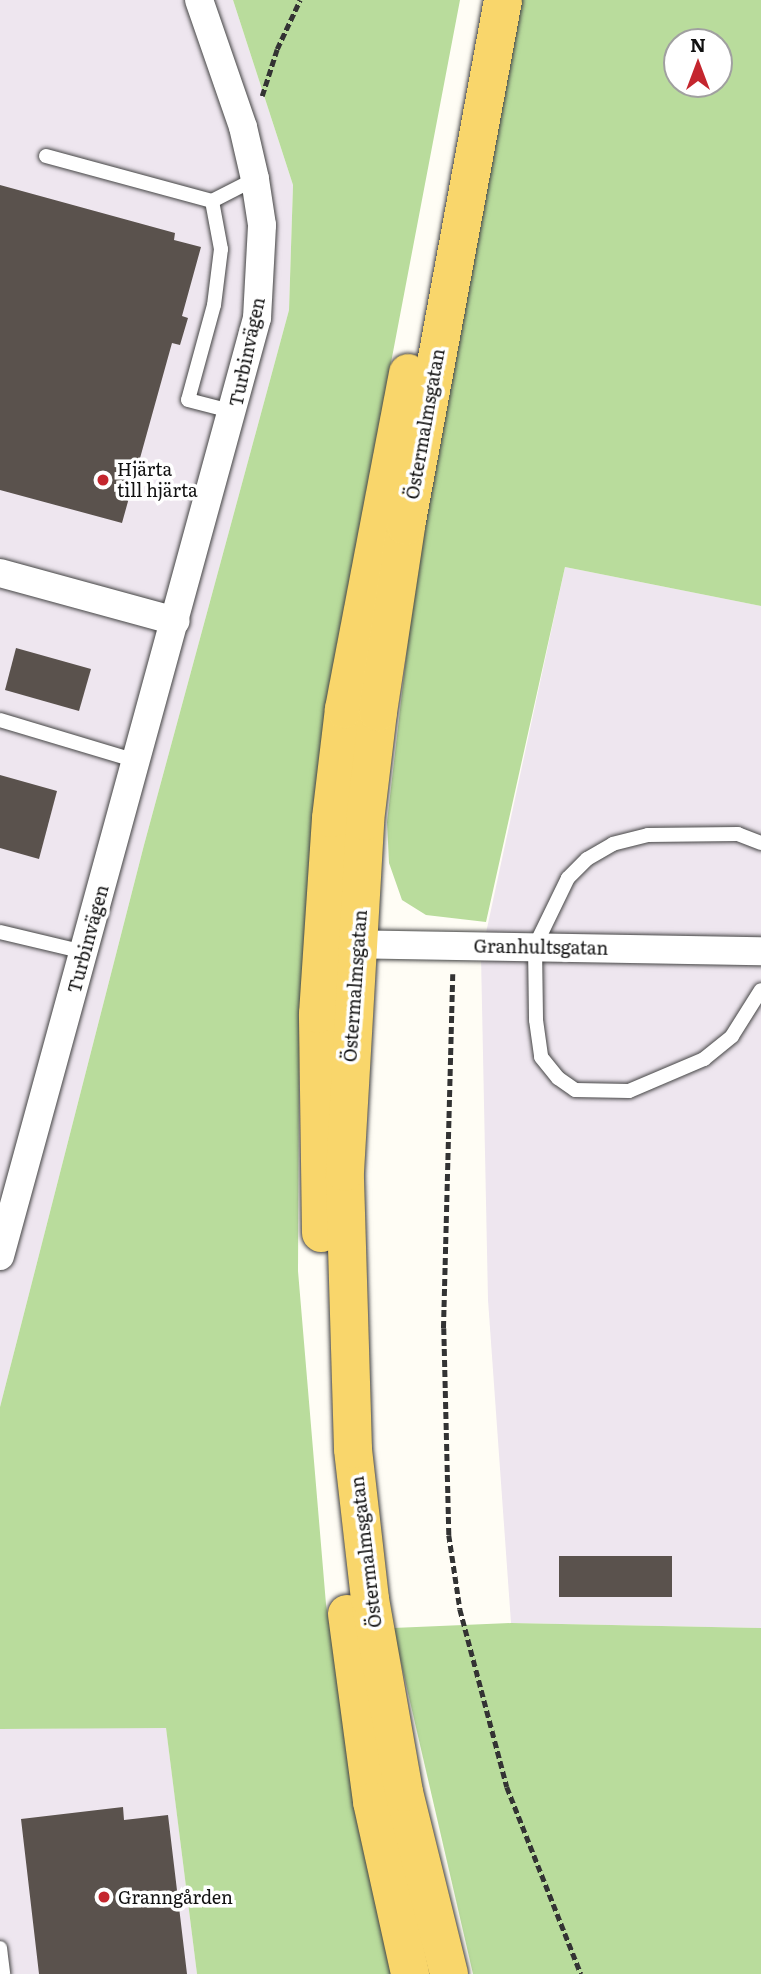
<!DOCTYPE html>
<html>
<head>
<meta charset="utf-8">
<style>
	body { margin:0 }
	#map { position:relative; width:761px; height:1974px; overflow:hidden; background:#fffdf5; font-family:Literata,serif }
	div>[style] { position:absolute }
	.industrial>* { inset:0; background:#eee6ef }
	.forest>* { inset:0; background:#b9dc9c }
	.building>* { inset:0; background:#5a524d }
	.path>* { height:4.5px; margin-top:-2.25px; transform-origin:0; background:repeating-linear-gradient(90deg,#333 0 7px,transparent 0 10.5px) }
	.roads { filter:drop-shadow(0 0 2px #444) drop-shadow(0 0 2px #444) }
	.lane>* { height:14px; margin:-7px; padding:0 7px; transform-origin:7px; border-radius:7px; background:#fff }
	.street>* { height:28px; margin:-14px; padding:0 14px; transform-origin:14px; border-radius:14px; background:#fff }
	.primary>* { height:38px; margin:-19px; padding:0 19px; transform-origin:19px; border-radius:19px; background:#f9d66b }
	.dots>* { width:19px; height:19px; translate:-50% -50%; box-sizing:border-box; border:4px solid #fff; border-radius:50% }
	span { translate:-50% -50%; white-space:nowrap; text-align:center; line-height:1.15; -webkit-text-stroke:7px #fff; paint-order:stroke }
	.street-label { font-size:18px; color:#111 }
	.poi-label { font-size:18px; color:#111 }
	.left { translate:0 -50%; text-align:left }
	.north { position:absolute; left:663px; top:28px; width:70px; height:70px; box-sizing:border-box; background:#fff; border:2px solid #a0a0a0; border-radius:50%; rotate:0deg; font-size:19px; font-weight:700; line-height:28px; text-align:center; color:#111 }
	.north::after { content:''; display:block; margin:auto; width:24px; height:32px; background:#c4262e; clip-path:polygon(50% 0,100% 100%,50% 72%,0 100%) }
</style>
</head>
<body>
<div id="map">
	<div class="industrial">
		<div style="clip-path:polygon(0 0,233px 0,293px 185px,289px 310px,144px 845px,0 1407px)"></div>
		<div style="clip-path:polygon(565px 567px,761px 606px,761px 1628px,511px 1623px,488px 1300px,481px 956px)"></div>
		<div style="clip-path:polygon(166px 1727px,197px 1974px,0 1974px,0 1729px)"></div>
	</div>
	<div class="forest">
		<div style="clip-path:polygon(233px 0,460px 0,351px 573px,306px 925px,299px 1071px,298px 1271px,326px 1604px,350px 1761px,394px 1974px,197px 1974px,166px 1728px,0 1729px,0 1407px,144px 845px,289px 310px,293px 185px)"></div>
		<div style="clip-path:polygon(evenodd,521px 0,761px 0,761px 606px,565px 567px,486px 922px,426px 915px,402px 900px,389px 863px,387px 822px,411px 615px,450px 356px,521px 0,677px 42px,719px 42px,719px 84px,677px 84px,677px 42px)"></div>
		<div style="clip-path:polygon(511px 1623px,761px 1628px,761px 1974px,473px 1974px,393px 1628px)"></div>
	</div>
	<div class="building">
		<div style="clip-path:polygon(0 185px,175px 233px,174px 240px,201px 247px,182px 316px,188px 318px,180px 345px,172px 343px,122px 523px,0 490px)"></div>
		<div style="clip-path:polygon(16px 648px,91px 669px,79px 711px,5px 690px)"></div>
		<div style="clip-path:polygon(0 775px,57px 791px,39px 859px,0 848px)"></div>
		<div style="clip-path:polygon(559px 1556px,672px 1556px,672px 1597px,559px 1597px)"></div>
		<div style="clip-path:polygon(123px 1807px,124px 1820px,168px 1815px,187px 1974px,39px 1974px,21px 1819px)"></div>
	</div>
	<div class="path">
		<div style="left:262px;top:96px;width:49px;rotate:-72.3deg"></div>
		<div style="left:277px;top:49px;width:54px;rotate:-64.9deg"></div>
		<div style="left:453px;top:974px;width:354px;rotate:91.5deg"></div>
		<div style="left:444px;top:1328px;width:207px;rotate:88.6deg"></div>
		<div style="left:449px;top:1535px;width:75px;rotate:81.5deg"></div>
		<div style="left:460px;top:1609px;width:184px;rotate:75.2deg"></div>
		<div style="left:507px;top:1787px;width:201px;rotate:68.4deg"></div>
	</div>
	<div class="roads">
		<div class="lane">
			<div style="left:46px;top:156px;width:172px;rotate:15.2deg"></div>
			<div style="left:212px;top:201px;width:49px;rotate:79.4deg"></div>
			<div style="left:221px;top:249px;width:56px;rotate:97.1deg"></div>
			<div style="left:214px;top:305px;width:98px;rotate:105.3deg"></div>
			<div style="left:188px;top:400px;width:48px;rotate:14.6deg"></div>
			<div style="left:212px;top:201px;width:48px;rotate:-27.1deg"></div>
			<div style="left:0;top:720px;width:143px;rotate:16.7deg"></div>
			<div style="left:761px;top:843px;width:25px;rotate:-159deg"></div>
			<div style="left:738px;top:834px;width:90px;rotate:179.4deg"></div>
			<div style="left:648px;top:835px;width:36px;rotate:166deg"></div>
			<div style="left:613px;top:844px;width:30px;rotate:150deg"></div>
			<div style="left:587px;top:859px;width:27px;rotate:135deg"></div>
			<div style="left:568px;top:878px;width:76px;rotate:115.9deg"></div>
			<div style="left:535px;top:946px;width:74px;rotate:89.2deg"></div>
			<div style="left:536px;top:1020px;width:37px;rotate:82deg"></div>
			<div style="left:541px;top:1057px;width:27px;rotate:51deg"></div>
			<div style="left:558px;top:1078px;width:21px;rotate:35deg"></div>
			<div style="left:575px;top:1090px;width:54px;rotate:1.1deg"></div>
			<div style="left:629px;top:1091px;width:82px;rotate:-23.1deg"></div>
			<div style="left:704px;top:1059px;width:36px;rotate:-39deg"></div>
			<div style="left:732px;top:1036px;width:54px;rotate:-57.8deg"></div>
			<div style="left:0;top:932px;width:86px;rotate:13.4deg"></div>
			<div style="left:0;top:1948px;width:26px;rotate:83deg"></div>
		</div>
		<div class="street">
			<div style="left:0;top:573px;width:182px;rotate:15.3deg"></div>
			<div style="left:340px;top:944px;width:421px;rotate:1deg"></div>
			<div style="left:0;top:1256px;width:973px;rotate:-74.68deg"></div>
			<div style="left:257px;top:318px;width:93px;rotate:-86.9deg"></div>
			<div style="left:262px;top:225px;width:47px;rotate:-98.7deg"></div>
			<div style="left:255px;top:179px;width:53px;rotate:-103deg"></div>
			<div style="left:243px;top:127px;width:134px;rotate:-109.1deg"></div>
		</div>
		<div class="primary">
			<div style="left:321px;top:1233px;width:219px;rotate:-90.8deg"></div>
			<div style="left:318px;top:1014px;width:196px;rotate:-86.2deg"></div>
			<div style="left:331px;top:818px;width:110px;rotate:-83.2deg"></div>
			<div style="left:344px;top:709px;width:342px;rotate:-79.2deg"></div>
			<div style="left:347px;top:1614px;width:190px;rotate:82.4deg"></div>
			<div style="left:372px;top:1802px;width:176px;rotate:77.5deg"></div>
			<div style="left:449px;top:1974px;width:187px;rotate:-103.9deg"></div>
			<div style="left:404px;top:1792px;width:196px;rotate:-100deg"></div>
			<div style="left:370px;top:1599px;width:151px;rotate:-96.5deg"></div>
			<div style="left:353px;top:1449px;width:277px;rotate:-91.7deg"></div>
			<div style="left:345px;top:1172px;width:352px;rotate:-86.7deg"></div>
			<div style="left:365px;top:821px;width:110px;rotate:-83.2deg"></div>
			<div style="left:378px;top:712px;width:188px;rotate:-81.4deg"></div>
			<div style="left:406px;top:526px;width:535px;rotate:-79.55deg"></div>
		</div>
	</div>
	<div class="dots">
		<div style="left:103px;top:480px;background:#c4262e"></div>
		<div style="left:104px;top:1897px;background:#c4262e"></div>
	</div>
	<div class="street-label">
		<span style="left:247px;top:352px;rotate:-78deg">Turbinvägen</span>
		<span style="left:425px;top:424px;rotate:-80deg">Östermalmsgatan</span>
		<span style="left:88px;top:939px;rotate:-75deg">Turbinvägen</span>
		<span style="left:541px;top:947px;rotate:1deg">Granhultsgatan</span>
		<span style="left:355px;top:986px;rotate:-86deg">Östermalmsgatan</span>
		<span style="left:366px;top:1552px;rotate:-97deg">Östermalmsgatan</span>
	</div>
	<div class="poi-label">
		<span class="left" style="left:117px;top:480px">Hjärta<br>till hjärta</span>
		<span class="left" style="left:118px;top:1897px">Granngården</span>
	</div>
	<div class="north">N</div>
</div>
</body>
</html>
